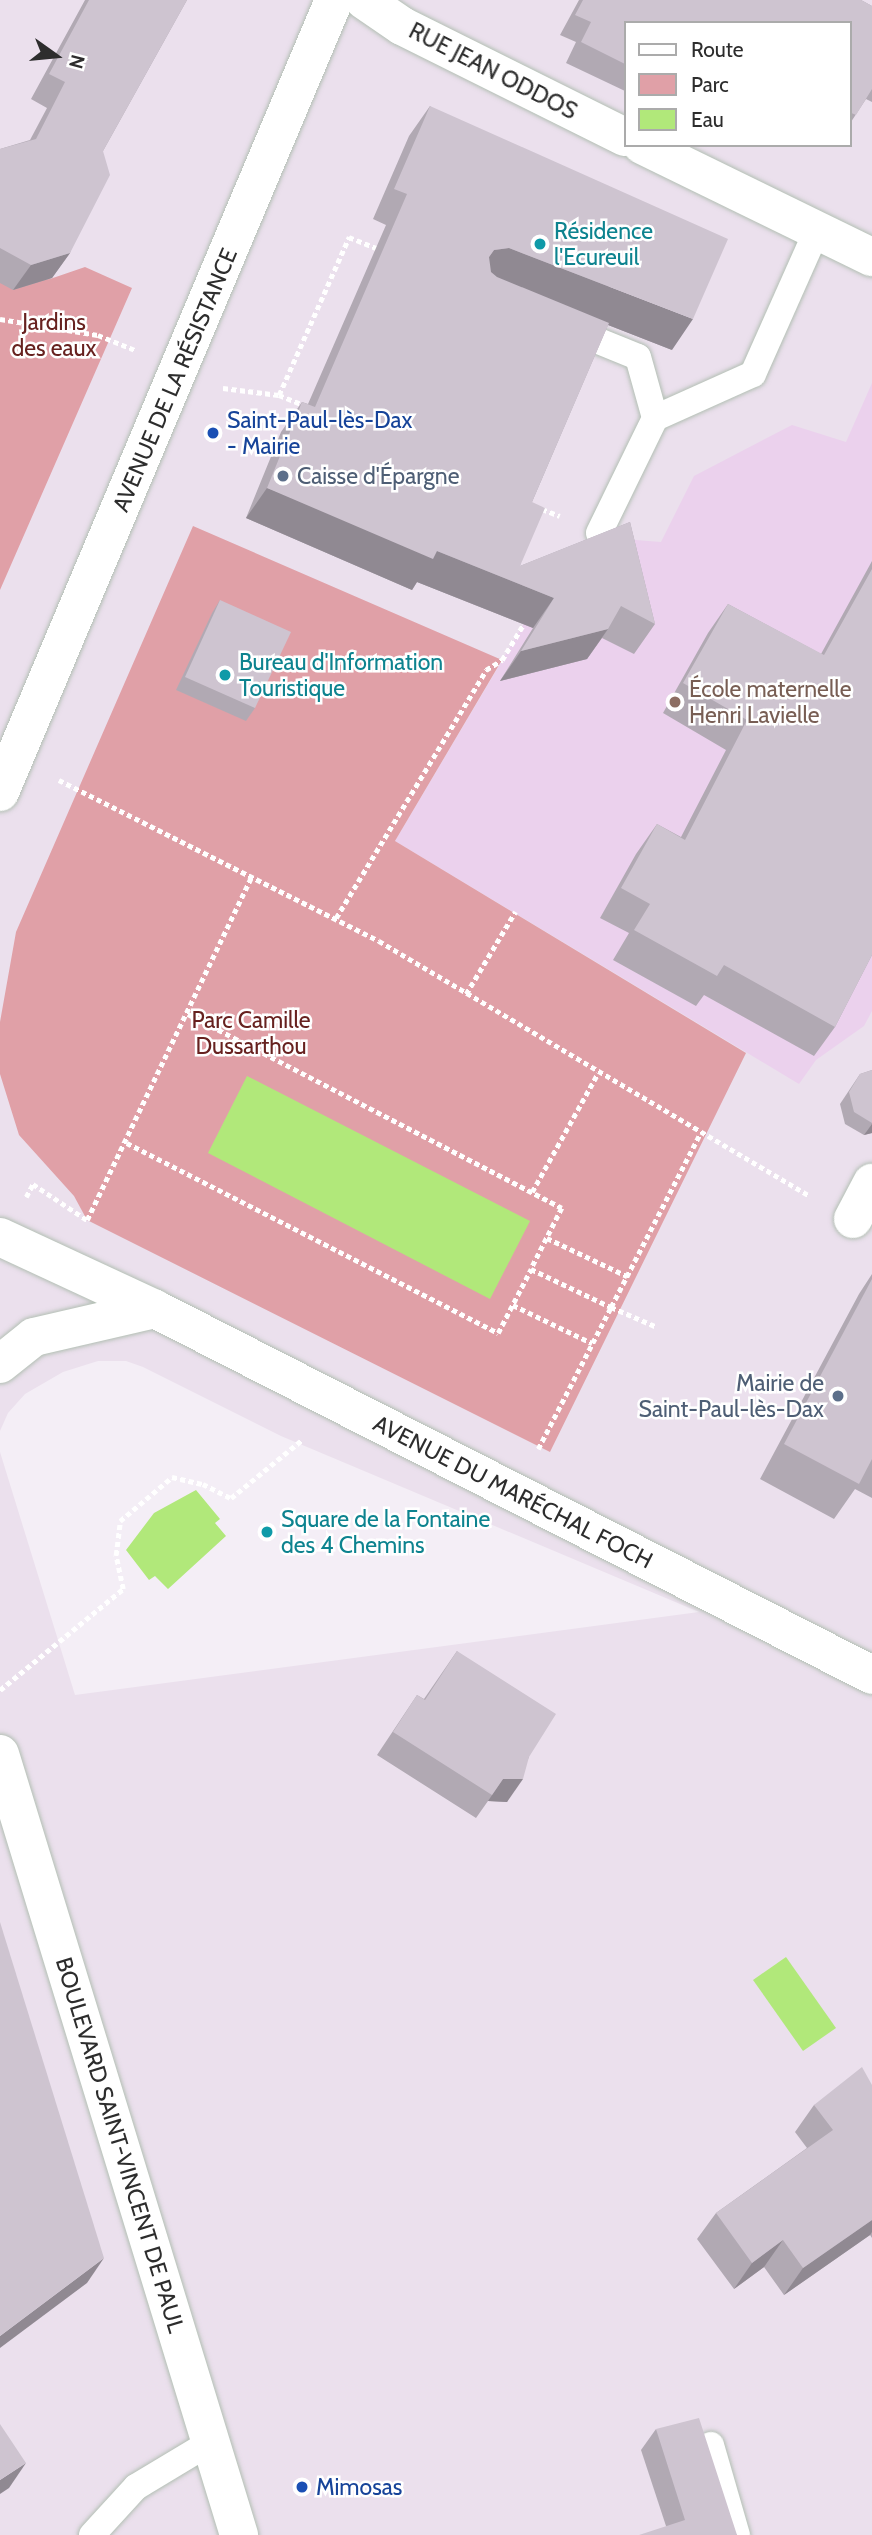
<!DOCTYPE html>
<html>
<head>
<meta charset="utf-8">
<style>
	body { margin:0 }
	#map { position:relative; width:872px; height:2535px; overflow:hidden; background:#ebe0ed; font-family:Cabin,sans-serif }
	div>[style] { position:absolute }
	.education>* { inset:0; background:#ebd1ed }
	.green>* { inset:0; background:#e0a0a7 }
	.plaza>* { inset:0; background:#f4eef6 }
	.water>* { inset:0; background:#b1e87a }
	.path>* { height:4.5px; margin-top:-2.25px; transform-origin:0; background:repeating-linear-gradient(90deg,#fff 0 5px,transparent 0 8.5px) }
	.roads { filter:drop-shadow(0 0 2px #b3bfb4) drop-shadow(0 0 2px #b3bfb4) }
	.service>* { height:26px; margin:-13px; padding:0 13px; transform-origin:13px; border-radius:13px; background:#fff }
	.pedestrian>* { height:38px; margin:-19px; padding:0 19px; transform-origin:19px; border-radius:19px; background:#fff }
	.minor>* { height:38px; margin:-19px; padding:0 19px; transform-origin:19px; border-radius:19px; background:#fff }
	.secondary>* { height:38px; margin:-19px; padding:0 19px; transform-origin:19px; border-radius:19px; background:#fff }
	.wall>* { inset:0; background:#b1a9b3 }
	.shaded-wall>* { inset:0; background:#908992 }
	.building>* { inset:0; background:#cec4d0 }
	.dots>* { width:19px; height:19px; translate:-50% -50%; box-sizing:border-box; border:4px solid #fff; border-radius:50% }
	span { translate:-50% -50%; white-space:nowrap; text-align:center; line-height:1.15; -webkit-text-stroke:5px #fff; paint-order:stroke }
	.street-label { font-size:23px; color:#2d2d2d }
	.culture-label { font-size:23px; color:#0d838f }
	.left { translate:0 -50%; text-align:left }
	.park-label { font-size:23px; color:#67211f }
	.transit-label { font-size:23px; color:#164399 }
	.service-label { font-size:23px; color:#4e5e75 }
	.right { translate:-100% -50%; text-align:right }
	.education-label { font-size:23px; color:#785e54 }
	.legend { position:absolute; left:624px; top:21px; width:228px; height:126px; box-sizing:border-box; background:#fff; border:2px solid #ababab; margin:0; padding:9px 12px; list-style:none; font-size:21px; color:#2d2d2d }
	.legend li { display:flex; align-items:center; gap:14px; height:35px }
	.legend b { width:35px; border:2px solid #ababab }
	.north { position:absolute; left:21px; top:21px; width:70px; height:70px; -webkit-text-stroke:5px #fff; paint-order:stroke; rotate:105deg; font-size:19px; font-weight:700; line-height:28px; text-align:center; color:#2d2d2d }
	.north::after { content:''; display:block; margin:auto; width:24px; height:32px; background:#2d2d2d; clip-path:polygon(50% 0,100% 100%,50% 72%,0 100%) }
</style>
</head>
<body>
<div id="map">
	<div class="education">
		<div style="clip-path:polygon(872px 383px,872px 1011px,864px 1026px,816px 1060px,799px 1084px,395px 841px,560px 563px,623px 539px,661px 542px,694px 476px,792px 425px,846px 442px)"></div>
	</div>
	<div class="green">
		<div style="clip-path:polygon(85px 267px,132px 288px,0 590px,0 283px,50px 279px)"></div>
		<div style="clip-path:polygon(193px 526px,502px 660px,395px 841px,746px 1053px,550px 1452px,87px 1220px,74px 1196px,19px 1135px,0 1074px,0 1022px,16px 932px)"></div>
	</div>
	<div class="plaza">
		<div style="clip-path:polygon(98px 1361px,126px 1361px,143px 1367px,281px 1436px,699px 1612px,75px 1695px,0 1452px,0 1431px,8px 1413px,25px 1394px,63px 1372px)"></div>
	</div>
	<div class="water">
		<div style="clip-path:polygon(247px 1076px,530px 1221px,490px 1299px,208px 1153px)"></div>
		<div style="clip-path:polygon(196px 1490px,220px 1519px,215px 1523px,226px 1536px,168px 1589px,155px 1576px,149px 1580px,126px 1550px,154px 1513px)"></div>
		<div style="clip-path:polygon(786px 1957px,836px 2028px,803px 2051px,753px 1980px)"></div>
	</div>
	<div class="path">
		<div style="left:0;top:319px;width:99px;rotate:9.3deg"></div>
		<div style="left:98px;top:335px;width:40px;rotate:22deg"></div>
		<div style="left:223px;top:388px;width:56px;rotate:7.1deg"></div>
		<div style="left:279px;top:395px;width:29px;rotate:22deg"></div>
		<div style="left:279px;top:395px;width:173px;rotate:-66.1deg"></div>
		<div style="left:349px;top:237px;width:35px;rotate:22deg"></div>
		<div style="left:542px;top:509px;width:19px;rotate:21deg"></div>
		<div style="left:59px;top:780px;width:358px;rotate:26.7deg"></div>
		<div style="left:379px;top:941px;width:501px;rotate:30.61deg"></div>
		<div style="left:336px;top:918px;width:290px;rotate:-58.8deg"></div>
		<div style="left:486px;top:670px;width:19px;rotate:-32deg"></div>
		<div style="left:502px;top:660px;width:47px;rotate:-59deg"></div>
		<div style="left:466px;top:994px;width:96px;rotate:-59.1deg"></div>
		<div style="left:188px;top:1014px;width:421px;rotate:27.4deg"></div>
		<div style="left:562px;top:1208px;width:68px;rotate:116.9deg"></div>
		<div style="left:531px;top:1269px;width:89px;rotate:25.4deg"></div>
		<div style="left:611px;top:1307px;width:195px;rotate:-62.8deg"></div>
		<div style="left:127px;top:1143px;width:417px;rotate:27.1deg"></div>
		<div style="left:498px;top:1333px;width:72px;rotate:-62.7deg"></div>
		<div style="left:532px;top:1192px;width:136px;rotate:-61deg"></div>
		<div style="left:26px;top:1197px;width:15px;rotate:-62deg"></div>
		<div style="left:33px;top:1184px;width:65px;rotate:33.7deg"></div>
		<div style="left:87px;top:1220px;width:382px;rotate:-64.4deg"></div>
		<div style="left:547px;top:1238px;width:89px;rotate:25.4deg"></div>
		<div style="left:513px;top:1305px;width:88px;rotate:25.7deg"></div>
		<div style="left:538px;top:1449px;width:160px;rotate:-62.8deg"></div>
		<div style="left:611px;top:1307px;width:50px;rotate:23.5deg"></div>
		<div style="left:0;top:1690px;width:159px;rotate:-39.4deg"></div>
		<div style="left:123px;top:1589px;width:35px;rotate:-102deg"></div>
		<div style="left:116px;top:1555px;width:34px;rotate:-83deg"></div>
		<div style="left:120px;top:1521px;width:68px;rotate:-40.2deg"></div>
		<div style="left:172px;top:1477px;width:32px;rotate:13deg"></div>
		<div style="left:203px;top:1484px;width:31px;rotate:27deg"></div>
		<div style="left:231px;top:1498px;width:93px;rotate:-39.3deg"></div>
	</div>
	<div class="roads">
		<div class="service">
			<div style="left:569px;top:329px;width:74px;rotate:22.1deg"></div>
			<div style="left:638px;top:357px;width:63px;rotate:74.4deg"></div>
			<div style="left:599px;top:533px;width:128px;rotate:-64deg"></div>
			<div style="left:655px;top:418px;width:107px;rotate:-24.2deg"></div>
			<div style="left:753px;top:374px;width:158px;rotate:-66deg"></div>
			<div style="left:711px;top:2445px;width:94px;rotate:73.9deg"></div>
			<div style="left:92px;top:2535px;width:65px;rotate:-47.5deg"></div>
			<div style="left:136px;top:2487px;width:87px;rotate:-31deg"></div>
		</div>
		<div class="pedestrian">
			<div style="left:853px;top:1219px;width:41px;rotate:-62.2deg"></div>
		</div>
		<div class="minor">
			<div style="left:364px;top:0;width:46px;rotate:34.4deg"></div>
			<div style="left:402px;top:26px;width:249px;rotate:26.5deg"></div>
			<div style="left:642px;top:145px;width:256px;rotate:26deg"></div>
		</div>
		<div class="secondary">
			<div style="left:0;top:792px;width:860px;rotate:-67.13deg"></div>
			<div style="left:0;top:1237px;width:171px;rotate:24.9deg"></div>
			<div style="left:155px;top:1309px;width:805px;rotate:27.04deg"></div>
			<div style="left:0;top:1364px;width:43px;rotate:-38.5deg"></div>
			<div style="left:34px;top:1337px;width:124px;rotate:-13deg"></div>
			<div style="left:0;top:1754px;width:817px;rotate:72.98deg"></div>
		</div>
	</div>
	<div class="wall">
		<div style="clip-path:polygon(85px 0,187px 0,103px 151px,70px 253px,52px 278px,13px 290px,0 283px,0 149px,30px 140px,47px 108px,31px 99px)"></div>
		<div style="clip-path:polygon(579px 0,861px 0,872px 6px,872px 102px,866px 99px,849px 125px,849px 23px,625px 23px,625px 91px,566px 63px,576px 42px,560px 35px)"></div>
		<div style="clip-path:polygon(430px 106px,672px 350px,608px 325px,532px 502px,520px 566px,630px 522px,655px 624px,634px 654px,602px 638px,587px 659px,500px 681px,533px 628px,417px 582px,412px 590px,246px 518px,281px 432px,302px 402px,308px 404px,386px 225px,373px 219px,409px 136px)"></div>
		<div style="clip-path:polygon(872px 561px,872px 955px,835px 1027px,814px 1056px,704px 995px,696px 1006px,613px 960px,629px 933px,600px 918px,636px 854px,657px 824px,681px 837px,726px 750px,663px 713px,708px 633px,728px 604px,821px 654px)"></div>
		<div style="clip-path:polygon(220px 600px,255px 708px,246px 721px,176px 690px,212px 613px)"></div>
		<div style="clip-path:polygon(872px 1070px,872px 1133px,864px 1135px,845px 1124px,840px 1104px,860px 1074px)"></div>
		<div style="clip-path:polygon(872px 1274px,872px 1498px,855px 1489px,834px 1519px,760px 1479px,859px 1294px)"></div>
		<div style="clip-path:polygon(457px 1651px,529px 1757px,507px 1802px,488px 1801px,476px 1818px,377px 1755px,417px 1695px,424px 1699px)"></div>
		<div style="clip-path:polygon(872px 2085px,872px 2238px,870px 2235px,784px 2295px,764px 2267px,734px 2289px,697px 2239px,716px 2213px,807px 2148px,795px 2132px,814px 2105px)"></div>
		<div style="clip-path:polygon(656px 2429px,737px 2535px,666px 2526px,641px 2450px)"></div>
	</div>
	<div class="shaded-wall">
		<div style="clip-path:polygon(509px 248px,693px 319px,672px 350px,488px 278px,473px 280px,494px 250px)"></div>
		<div style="clip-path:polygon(70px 253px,52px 278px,13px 290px,31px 265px)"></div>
		<div style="clip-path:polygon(267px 488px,437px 551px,554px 598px,533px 628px,417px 582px,412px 590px,246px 518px)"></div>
		<div style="clip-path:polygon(608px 629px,587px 659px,500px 681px,521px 651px)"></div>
		<div style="clip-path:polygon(872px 1124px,872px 1133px,864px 1135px)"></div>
		<div style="clip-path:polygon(503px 1779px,523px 1779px,507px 1802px,488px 1801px)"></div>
		<div style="clip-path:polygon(872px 2220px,872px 2232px,870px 2235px,784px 2295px,803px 2268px)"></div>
		<div style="clip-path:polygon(783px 2240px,764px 2267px,734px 2289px,752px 2263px)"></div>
		<div style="clip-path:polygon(104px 2258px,87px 2283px,0 2348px,0 2336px)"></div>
		<div style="clip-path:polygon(26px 2463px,9px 2488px,0 2494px,0 2480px)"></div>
	</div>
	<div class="building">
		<div style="clip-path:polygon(89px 0,187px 0,103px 151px,110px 175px,70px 253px,31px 265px,0 248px,0 149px,36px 139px,65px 82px,49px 74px)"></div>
		<div style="clip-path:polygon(583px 0,861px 0,872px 6px,872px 89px,856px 115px,849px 112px,849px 23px,625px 23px,625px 64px,581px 42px,591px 22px,575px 15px)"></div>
		<div style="clip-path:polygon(430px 106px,728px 239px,693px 319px,509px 248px,494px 250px,489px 257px,491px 272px,497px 277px,609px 323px,532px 502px,545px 508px,520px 566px,630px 522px,655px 624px,621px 606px,608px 629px,521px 651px,554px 598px,437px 551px,433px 559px,267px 488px,302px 402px,315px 407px,407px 194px,394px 189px)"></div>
		<div style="clip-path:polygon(872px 569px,872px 955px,835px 1027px,724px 965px,717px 976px,634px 930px,650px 904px,621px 888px,657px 824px,685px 840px,747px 720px,683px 683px,728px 604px,824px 655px)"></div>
		<div style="clip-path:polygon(220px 600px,291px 632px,255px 708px,185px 677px)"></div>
		<div style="clip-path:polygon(872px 1070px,872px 1123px,854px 1112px,849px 1092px,860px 1074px)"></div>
		<div style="clip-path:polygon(872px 1279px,872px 1459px,859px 1484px,784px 1444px)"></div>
		<div style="clip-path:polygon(457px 1651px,556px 1714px,529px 1757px,523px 1779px,503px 1779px,492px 1795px,393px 1732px,417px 1695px,425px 1700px)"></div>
		<div style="clip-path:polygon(0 1922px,104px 2258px,0 2336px)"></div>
		<div style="clip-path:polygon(862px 2067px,872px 2085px,872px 2220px,803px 2268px,783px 2240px,752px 2263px,716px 2213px,833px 2130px,814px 2105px)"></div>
		<div style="clip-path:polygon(699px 2418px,737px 2535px,639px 2535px,685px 2520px,656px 2429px)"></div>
		<div style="clip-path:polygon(0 2424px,26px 2463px,0 2480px)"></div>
	</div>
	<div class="dots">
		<div style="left:540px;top:244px;background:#0f9aa8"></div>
		<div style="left:213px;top:433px;background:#1a4fb4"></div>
		<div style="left:283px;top:476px;background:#5c6f8a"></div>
		<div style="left:225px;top:675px;background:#0f9aa8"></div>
		<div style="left:675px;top:702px;background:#8d6e63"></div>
		<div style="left:838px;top:1396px;background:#5c6f8a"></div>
		<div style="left:267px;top:1532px;background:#0f9aa8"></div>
		<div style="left:302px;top:2487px;background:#1a4fb4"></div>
	</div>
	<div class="street-label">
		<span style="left:493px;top:71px;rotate:27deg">RUE JEAN ODDOS</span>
		<span style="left:175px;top:380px;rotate:-67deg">AVENUE DE LA RÉSISTANCE</span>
		<span style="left:513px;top:1492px;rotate:27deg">AVENUE DU MARÉCHAL FOCH</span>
		<span style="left:120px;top:2145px;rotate:73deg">BOULEVARD SAINT-VINCENT DE PAUL</span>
	</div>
	<div class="culture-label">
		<span class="left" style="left:554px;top:244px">Résidence<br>l'Ecureuil</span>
		<span class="left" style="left:239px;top:675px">Bureau d'Information<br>Touristique</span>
		<span class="left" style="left:281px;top:1532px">Square de la Fontaine<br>des 4 Chemins</span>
	</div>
	<div class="park-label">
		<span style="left:54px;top:335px">Jardins<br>des eaux</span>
		<span style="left:251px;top:1033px">Parc Camille<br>Dussarthou</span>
	</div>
	<div class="transit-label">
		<span class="left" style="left:227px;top:433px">Saint-Paul-lès-Dax<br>- Mairie</span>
		<span class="left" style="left:316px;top:2487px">Mimosas</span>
	</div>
	<div class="service-label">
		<span class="left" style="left:297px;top:476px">Caisse d'Épargne</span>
		<span class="right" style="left:824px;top:1396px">Mairie de<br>Saint-Paul-lès-Dax</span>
	</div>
	<div class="education-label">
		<span class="left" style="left:689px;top:702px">École maternelle<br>Henri Lavielle</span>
	</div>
	<ul class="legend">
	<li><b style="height:9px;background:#fff"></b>Route</li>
	<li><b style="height:19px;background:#e0a0a7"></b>Parc</li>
	<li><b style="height:19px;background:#b1e87a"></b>Eau</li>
	</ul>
	<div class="north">N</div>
</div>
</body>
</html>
